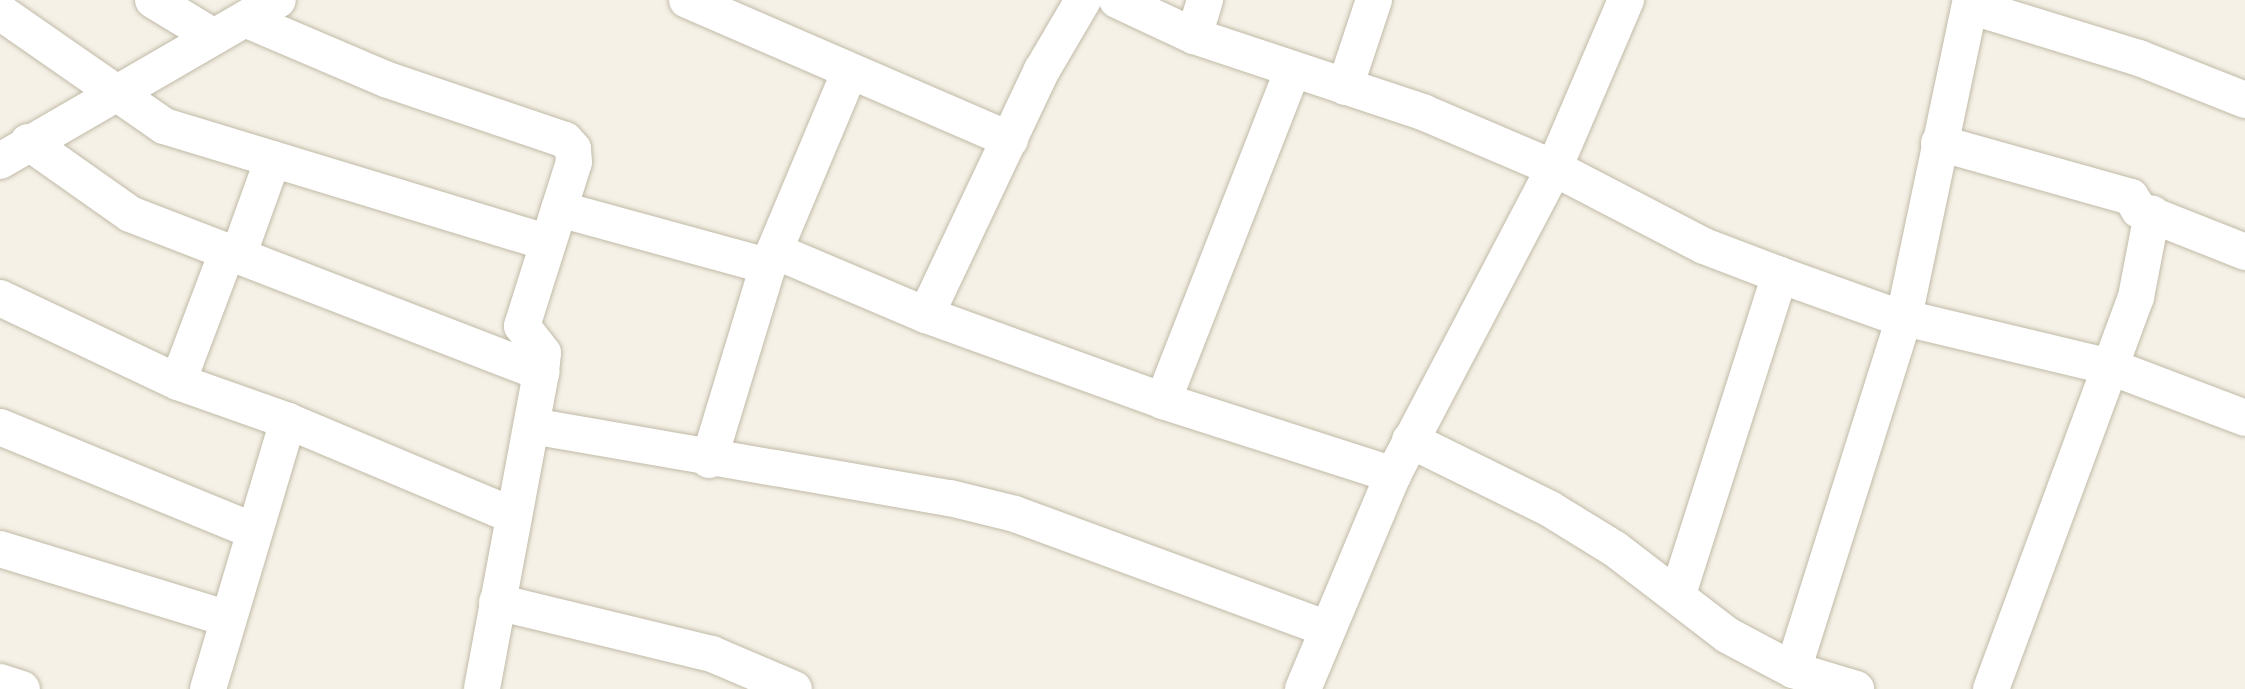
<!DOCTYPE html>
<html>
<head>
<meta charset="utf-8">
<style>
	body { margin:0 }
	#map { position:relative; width:2245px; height:689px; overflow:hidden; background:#f5f1e6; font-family:"PT Sans Narrow",sans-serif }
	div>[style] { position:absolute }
	.roads { filter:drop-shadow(0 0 2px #c1baa8) drop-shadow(0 0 2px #c1baa8) }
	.minor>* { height:36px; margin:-18px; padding:0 18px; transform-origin:18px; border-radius:18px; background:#fff }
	span { translate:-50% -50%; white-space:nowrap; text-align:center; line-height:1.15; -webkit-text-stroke:6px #fff; paint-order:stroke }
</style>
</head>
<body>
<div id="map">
	<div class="roads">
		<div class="minor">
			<div style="left:153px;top:0;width:71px;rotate:31.2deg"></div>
			<div style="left:687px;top:0;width:352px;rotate:23.4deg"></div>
			<div style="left:1117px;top:0;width:85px;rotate:25.1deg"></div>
			<div style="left:1194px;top:36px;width:243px;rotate:18.4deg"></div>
			<div style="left:1425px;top:113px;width:140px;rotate:23.1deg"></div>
			<div style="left:1554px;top:168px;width:169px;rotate:27.5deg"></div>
			<div style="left:1704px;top:246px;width:81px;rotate:20.9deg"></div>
			<div style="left:1780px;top:275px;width:119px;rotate:19.7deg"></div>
			<div style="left:1892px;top:315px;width:225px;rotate:13.4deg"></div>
			<div style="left:2111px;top:367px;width:143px;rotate:20.8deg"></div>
			<div style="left:1970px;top:6px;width:177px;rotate:17.1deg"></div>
			<div style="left:2139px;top:58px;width:114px;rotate:21.6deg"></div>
			<div style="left:0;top:12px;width:200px;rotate:34.8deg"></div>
			<div style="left:164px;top:126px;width:401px;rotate:16.9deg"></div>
			<div style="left:247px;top:20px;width:153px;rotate:23.1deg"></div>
			<div style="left:388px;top:80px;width:187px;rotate:18.7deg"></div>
			<div style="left:565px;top:140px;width:12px;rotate:48deg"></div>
			<div style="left:573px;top:149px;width:13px;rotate:86deg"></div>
			<div style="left:574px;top:162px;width:172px;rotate:107.6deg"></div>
			<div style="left:522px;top:326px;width:34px;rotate:52deg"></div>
			<div style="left:543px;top:353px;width:20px;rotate:96deg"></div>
			<div style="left:541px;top:373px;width:321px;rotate:100.6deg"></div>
			<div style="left:1194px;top:36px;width:38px;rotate:-73deg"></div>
			<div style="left:1345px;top:87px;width:92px;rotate:-71.6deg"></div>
			<div style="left:28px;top:142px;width:125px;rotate:35.2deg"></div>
			<div style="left:130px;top:214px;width:441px;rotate:21.1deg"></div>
			<div style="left:1939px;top:143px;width:199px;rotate:15.7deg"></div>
			<div style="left:2131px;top:197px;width:15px;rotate:58deg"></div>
			<div style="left:2139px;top:210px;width:114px;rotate:21.6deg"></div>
			<div style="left:0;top:161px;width:321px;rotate:-30.1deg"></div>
			<div style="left:559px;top:209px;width:217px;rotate:15.3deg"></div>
			<div style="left:775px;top:251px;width:164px;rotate:23deg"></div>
			<div style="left:926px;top:315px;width:252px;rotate:19.9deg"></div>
			<div style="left:1163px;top:401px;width:242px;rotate:17.8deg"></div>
			<div style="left:238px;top:256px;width:103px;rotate:-70.2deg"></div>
			<div style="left:0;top:298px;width:197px;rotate:25.3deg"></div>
			<div style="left:178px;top:382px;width:117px;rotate:19.5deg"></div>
			<div style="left:288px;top:421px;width:245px;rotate:22.8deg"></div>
			<div style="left:926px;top:315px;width:271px;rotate:-64.7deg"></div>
			<div style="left:1042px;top:70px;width:81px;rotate:-59.6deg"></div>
			<div style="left:178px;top:382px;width:139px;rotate:-69.3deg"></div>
			<div style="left:1163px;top:401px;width:356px;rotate:-68.6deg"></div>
			<div style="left:532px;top:426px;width:424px;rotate:9.8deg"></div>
			<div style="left:950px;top:498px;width:67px;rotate:13.8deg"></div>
			<div style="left:1015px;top:514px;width:333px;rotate:20.2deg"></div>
			<div style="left:0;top:427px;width:274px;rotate:22.3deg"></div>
			<div style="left:1410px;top:440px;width:156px;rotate:26.2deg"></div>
			<div style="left:1550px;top:509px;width:76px;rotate:31.6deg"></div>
			<div style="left:1615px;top:549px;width:141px;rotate:37.5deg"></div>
			<div style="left:1727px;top:635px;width:75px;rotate:27.9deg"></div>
			<div style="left:1793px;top:670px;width:66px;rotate:16.8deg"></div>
			<div style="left:709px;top:460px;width:203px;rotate:-73.1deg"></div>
			<div style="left:768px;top:266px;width:209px;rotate:-67.2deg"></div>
			<div style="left:0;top:549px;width:239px;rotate:17deg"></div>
			<div style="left:1678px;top:594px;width:335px;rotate:-72.3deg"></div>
			<div style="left:497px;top:602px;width:221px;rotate:13.6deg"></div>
			<div style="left:712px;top:654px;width:89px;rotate:23.1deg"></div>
			<div style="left:1793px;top:670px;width:370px;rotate:-72.5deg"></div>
			<div style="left:1904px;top:317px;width:324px;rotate:-78.1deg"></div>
			<div style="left:0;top:682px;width:23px;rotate:18deg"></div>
			<div style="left:208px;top:689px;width:280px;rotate:-73.4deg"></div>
			<div style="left:1303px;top:689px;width:232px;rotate:-67.2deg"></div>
			<div style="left:1393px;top:475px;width:347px;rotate:-62.3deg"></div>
			<div style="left:1554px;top:168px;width:183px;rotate:-66.8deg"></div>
			<div style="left:1991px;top:689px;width:418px;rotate:-69.7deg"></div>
			<div style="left:2136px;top:297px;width:85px;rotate:-79.1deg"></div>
		</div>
	</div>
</div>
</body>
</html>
